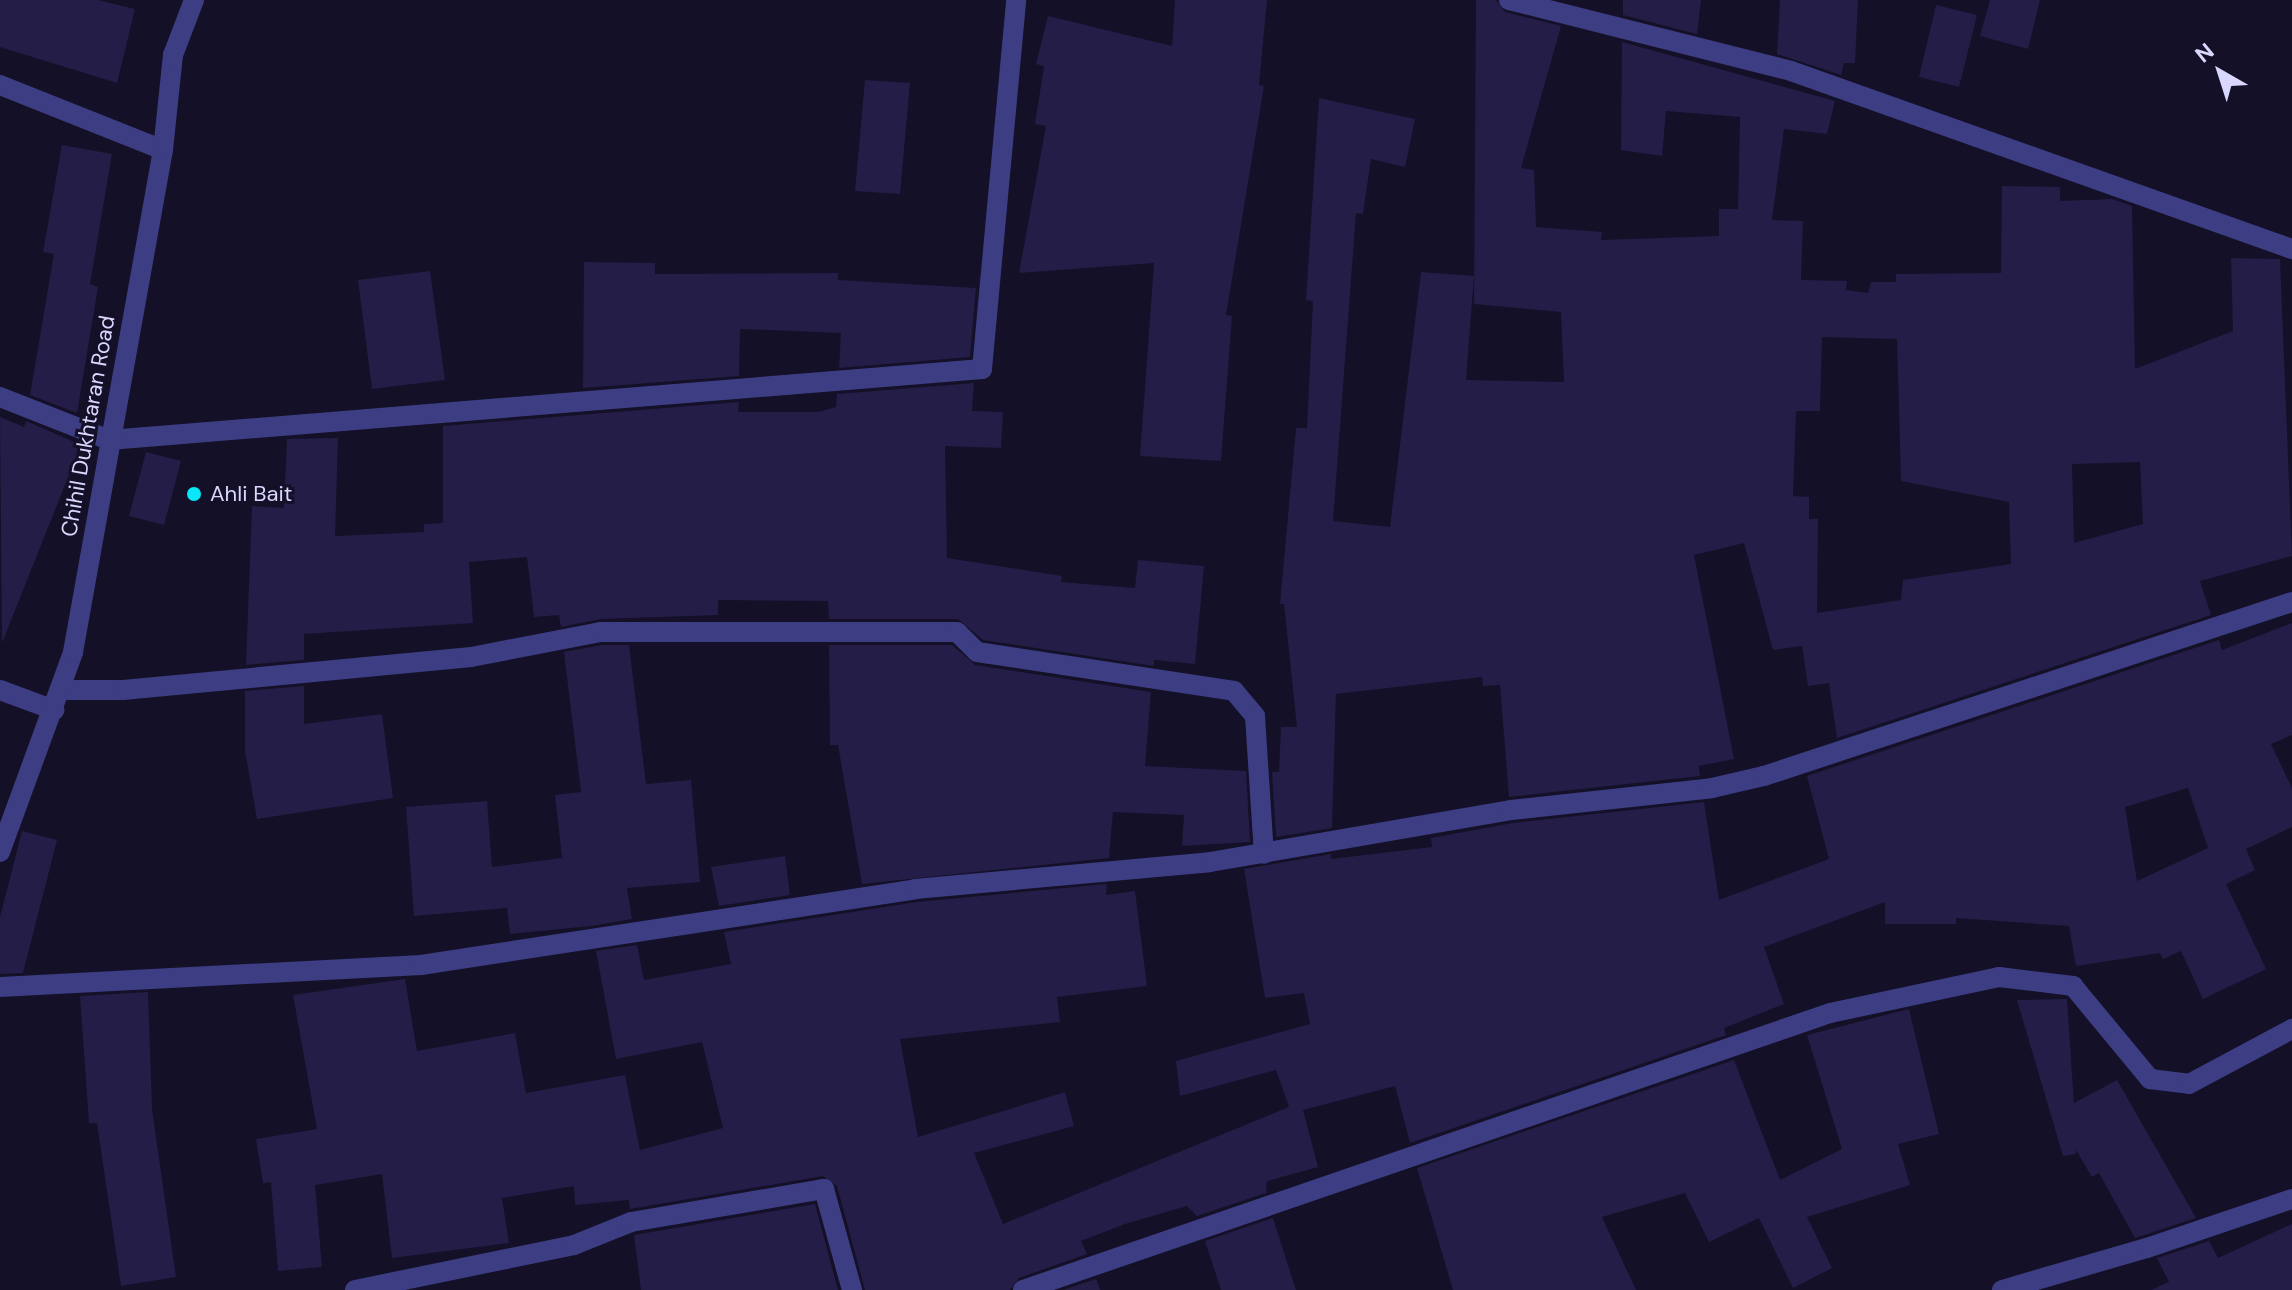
<!DOCTYPE html>
<html>
<head>
<meta charset="utf-8">
<style>
	body { margin:0 }
	#map { position:relative; width:2292px; height:1290px; overflow:hidden; background:#131027; font-family:"DM Sans",sans-serif }
	div>[style] { position:absolute }
	.building>* { inset:0; background:#241d47 }
	.minor>* { height:20px; margin:-10px; padding:0 10px; transform-origin:10px; border-radius:10px; background:#3d3d84 }
	.dots>* { width:22px; height:22px; translate:-50% -50%; box-sizing:border-box; border:4px solid #131027; border-radius:50% }
	span { translate:-50% -50%; white-space:nowrap; text-align:center; line-height:1.15; -webkit-text-stroke:6px #131027; paint-order:stroke }
	.street-label { font-size:22px; color:#dad7fe }
	.poi-label { font-size:22px; color:#dad7fe }
	.left { translate:0 -50%; text-align:left }
	.north { position:absolute; left:2180px; top:32px; width:80px; height:80px; -webkit-text-stroke:6px #131027; paint-order:stroke; rotate:321deg; font-size:22px; font-weight:700; line-height:32px; text-align:center; color:#dad7fe }
	.north::after { content:''; display:block; margin:auto; width:28px; height:36px; background:#dad7fe; clip-path:polygon(50% 0,100% 100%,50% 72%,0 100%) }
</style>
</head>
<body>
<div id="map">
	<div class="building">
		<div style="clip-path:polygon(0 0,98px 0,135px 9px,117px 83px,0 47px)"></div>
		<div style="clip-path:polygon(1175px 0,1267px 0,1259px 85px,1264px 86px,1226px 315px,1232px 316px,1221px 461px,1140px 456px,1154px 263px,1019px 273px,1046px 126px,1035px 124px,1044px 66px,1036px 64px,1048px 16px,1172px 46px)"></div>
		<div style="clip-path:polygon(evenodd,1476px 0,1496px 0,1505px 12px,1561px 26px,1521px 168px,1534px 170px,1536px 227px,1602px 232px,1601px 240px,1719px 236px,1719px 209px,1738px 209px,1740px 117px,1666px 111px,1662px 156px,1621px 150px,1622px 42px,1835px 101px,1827px 134px,1784px 129px,1772px 220px,1803px 221px,1801px 280px,1847px 281px,1846px 290px,1868px 293px,1871px 282px,1896px 282px,1896px 274px,2001px 273px,2002px 186px,2060px 187px,2060px 201px,2112px 199px,2132px 206px,2135px 369px,2233px 331px,2231px 258px,2280px 259px,2292px 556px,2200px 581px,2211px 615px,1837px 738px,1829px 683px,1808px 686px,1802px 646px,1773px 650px,1744px 543px,1694px 555px,1734px 759px,1699px 766px,1700px 776px,1509px 797px,1500px 685px,1483px 686px,1482px 677px,1336px 694px,1332px 828px,1276px 837px,1272px 772px,1279px 772px,1281px 727px,1297px 727px,1284px 604px,1280px 604px,1296px 428px,1307px 428px,1313px 301px,1306px 300px,1319px 98px,1415px 119px,1405px 167px,1371px 159px,1363px 214px,1356px 213px,1333px 521px,1390px 527px,1421px 272px,1474px 276px,1466px 380px,1564px 382px,1561px 312px,1474px 304px,1476px 0,1822px 337px,1897px 339px,1901px 481px,2009px 502px,2011px 564px,1903px 580px,1901px 600px,1817px 613px,1818px 519px,1809px 519px,1809px 497px,1793px 496px,1796px 411px,1820px 411px,1822px 337px,1476px 0,2140px 462px,2143px 524px,2074px 543px,2072px 464px,2140px 462px)"></div>
		<div style="clip-path:polygon(1623px 0,1701px 0,1697px 34px,1623px 15px)"></div>
		<div style="clip-path:polygon(1780px 0,1858px 0,1855px 63px,1844px 63px,1841px 75px,1777px 54px)"></div>
		<div style="clip-path:polygon(1990px 0,2040px 0,2028px 49px,1980px 36px)"></div>
		<div style="clip-path:polygon(1936px 5px,1977px 15px,1959px 87px,1919px 77px)"></div>
		<div style="clip-path:polygon(865px 80px,910px 83px,900px 194px,855px 191px)"></div>
		<div style="clip-path:polygon(62px 145px,112px 154px,90px 284px,98px 287px,77px 413px,30px 395px,54px 254px,43px 252px)"></div>
		<div style="clip-path:polygon(584px 262px,655px 263px,655px 274px,838px 273px,838px 280px,976px 288px,970px 357px,839px 368px,841px 333px,740px 329px,739px 376px,583px 388px)"></div>
		<div style="clip-path:polygon(430px 271px,445px 380px,372px 389px,358px 280px)"></div>
		<div style="clip-path:polygon(974px 383px,972px 411px,1003px 412px,1001px 448px,945px 446px,947px 558px,1062px 576px,1061px 582px,1135px 588px,1138px 560px,1204px 566px,1195px 664px,1154px 660px,1154px 666px,983px 640px,958px 619px,829px 619px,828px 601px,718px 600px,718px 615px,601px 619px,561px 627px,559px 615px,534px 617px,527px 557px,469px 562px,473px 623px,304px 634px,304px 660px,246px 665px,252px 506px,284px 508px,287px 439px,338px 438px,335px 536px,424px 532px,424px 524px,443px 523px,443px 426px,739px 402px,738px 412px,818px 412px,836px 407px,837px 394px)"></div>
		<div style="clip-path:polygon(0 417px,24px 427px,26px 421px,81px 445px,2px 643px)"></div>
		<div style="clip-path:polygon(146px 452px,181px 461px,164px 525px,129px 516px)"></div>
		<div style="clip-path:polygon(evenodd,2292px 623px,2292px 735px,2271px 744px,2292px 788px,2292px 827px,2246px 849px,2255px 870px,2226px 884px,2266px 969px,2203px 999px,2181px 951px,2163px 959px,2160px 953px,2076px 966px,2069px 926px,1956px 918px,1956px 924px,1885px 924px,1885px 902px,1764px 947px,1784px 1004px,1724px 1028px,1726px 1035px,1410px 1143px,1395px 1086px,1303px 1110px,1318px 1167px,1267px 1181px,1266px 1193px,1197px 1216px,1187px 1206px,1125px 1224px,1081px 1241px,1087px 1254px,1019px 1278px,1010px 1290px,865px 1290px,837px 1186px,823px 1176px,630px 1209px,629px 1200px,575px 1205px,574px 1186px,502px 1198px,509px 1243px,392px 1258px,382px 1174px,315px 1185px,322px 1267px,278px 1271px,271px 1182px,263px 1183px,256px 1139px,317px 1129px,293px 995px,405px 979px,417px 1051px,515px 1033px,526px 1093px,625px 1075px,640px 1150px,723px 1128px,702px 1042px,616px 1059px,596px 951px,637px 945px,644px 980px,731px 964px,724px 932px,917px 902px,1107px 884px,1106px 895px,1135px 891px,1147px 986px,1057px 997px,1060px 1022px,900px 1039px,918px 1137px,1065px 1092px,1074px 1126px,974px 1153px,1003px 1224px,1289px 1107px,1276px 1070px,1180px 1096px,1176px 1061px,1310px 1024px,1304px 993px,1265px 998px,1244px 869px,1331px 854px,1331px 859px,1432px 847px,1431px 838px,1513px 823px,1704px 802px,1719px 900px,1829px 859px,1807px 776px,2219px 640px,2222px 650px,2292px 623px,2188px 788px,2208px 848px,2137px 881px,2125px 807px,2188px 788px)"></div>
		<div style="clip-path:polygon(602px 645px,629px 645px,646px 784px,691px 780px,700px 882px,627px 888px,632px 919px,591px 926px,510px 934px,507px 908px,414px 916px,406px 807px,487px 801px,492px 867px,562px 858px,555px 795px,581px 792px,564px 652px)"></div>
		<div style="clip-path:polygon(829px 645px,952px 645px,975px 665px,1151px 692px,1145px 766px,1246px 771px,1250px 842px,1182px 846px,1184px 815px,1113px 812px,1109px 858px,862px 884px,838px 745px,830px 745px)"></div>
		<div style="clip-path:polygon(304px 686px,304px 724px,382px 714px,393px 798px,257px 819px,245px 751px,245px 691px)"></div>
		<div style="clip-path:polygon(22px 831px,57px 840px,23px 973px,0 974px,0 917px)"></div>
		<div style="clip-path:polygon(785px 856px,790px 895px,719px 906px,711px 867px)"></div>
		<div style="clip-path:polygon(148px 992px,152px 1109px,176px 1277px,121px 1286px,97px 1123px,89px 1123px,80px 996px)"></div>
		<div style="clip-path:polygon(2067px 999px,2074px 1103px,2117px 1080px,2196px 1218px,2135px 1238px,2099px 1173px,2092px 1177px,2076px 1150px,2076px 1154px,2063px 1156px,2017px 1000px)"></div>
		<div style="clip-path:polygon(1909px 1009px,1939px 1134px,1898px 1144px,1910px 1185px,1807px 1217px,1832px 1268px,1793px 1288px,1759px 1218px,1709px 1242px,1685px 1193px,1602px 1217px,1636px 1290px,1453px 1290px,1417px 1168px,1734px 1060px,1780px 1180px,1842px 1149px,1807px 1035px)"></div>
		<div style="clip-path:polygon(815px 1204px,838px 1290px,641px 1290px,634px 1235px)"></div>
		<div style="clip-path:polygon(1273px 1218px,1296px 1290px,1221px 1290px,1205px 1241px)"></div>
		<div style="clip-path:polygon(2292px 1224px,2292px 1290px,2151px 1290px,2169px 1282px,2157px 1258px,2209px 1241px,2218px 1258px)"></div>
		<div style="clip-path:polygon(1096px 1279px,1100px 1290px,1063px 1290px)"></div>
	</div>
	<div class="minor">
		<div style="left:1509px;top:0;width:291px;rotate:14.1deg"></div>
		<div style="left:1791px;top:71px;width:532px;rotate:19.56deg"></div>
		<div style="left:0;top:85px;width:175px;rotate:21.7deg"></div>
		<div style="left:0;top:397px;width:117px;rotate:21.5deg"></div>
		<div style="left:109px;top:440px;width:876px;rotate:-4.65deg"></div>
		<div style="left:982px;top:369px;width:371px;rotate:-84.7deg"></div>
		<div style="left:0;top:690px;width:58px;rotate:20.3deg"></div>
		<div style="left:60px;top:690px;width:63px"></div>
		<div style="left:123px;top:690px;width:350px;rotate:-5.4deg"></div>
		<div style="left:471px;top:657px;width:132px;rotate:-10.9deg"></div>
		<div style="left:601px;top:632px;width:356px"></div>
		<div style="left:957px;top:632px;width:28px;rotate:45deg"></div>
		<div style="left:977px;top:652px;width:260px;rotate:8.6deg"></div>
		<div style="left:1234px;top:691px;width:33px;rotate:50deg"></div>
		<div style="left:1255px;top:716px;width:138px;rotate:86.3deg"></div>
		<div style="left:0;top:852px;width:213px;rotate:-69.9deg"></div>
		<div style="left:73px;top:652px;width:510px;rotate:-79.84deg"></div>
		<div style="left:163px;top:150px;width:96px;rotate:-84deg"></div>
		<div style="left:173px;top:55px;width:59px;rotate:-69.1deg"></div>
		<div style="left:0;top:987px;width:422px;rotate:-3deg"></div>
		<div style="left:421px;top:965px;width:500px;rotate:-8.7deg"></div>
		<div style="left:915px;top:889px;width:296px;rotate:-5.2deg"></div>
		<div style="left:1210px;top:862px;width:305px;rotate:-9.8deg"></div>
		<div style="left:1511px;top:810px;width:202px;rotate:-6.2deg"></div>
		<div style="left:1712px;top:788px;width:53px;rotate:-13deg"></div>
		<div style="left:1764px;top:776px;width:556px;rotate:-18.24deg"></div>
		<div style="left:355px;top:1290px;width:224px;rotate:-11.6deg"></div>
		<div style="left:574px;top:1245px;width:61px;rotate:-22deg"></div>
		<div style="left:631px;top:1222px;width:196px;rotate:-9.7deg"></div>
		<div style="left:824px;top:1189px;width:105px;rotate:74.5deg"></div>
		<div style="left:1023px;top:1290px;width:853px;rotate:-18.94deg"></div>
		<div style="left:1830px;top:1013px;width:173px;rotate:-12deg"></div>
		<div style="left:1999px;top:977px;width:75px;rotate:6.9deg"></div>
		<div style="left:2073px;top:986px;width:121px;rotate:50.4deg"></div>
		<div style="left:2150px;top:1079px;width:39px;rotate:7deg"></div>
		<div style="left:2189px;top:1084px;width:117px;rotate:-28.1deg"></div>
		<div style="left:2002px;top:1290px;width:151px;rotate:-16.2deg"></div>
		<div style="left:2147px;top:1248px;width:153px;rotate:-18.7deg"></div>
	</div>
	<div class="dots">
		<div style="left:194px;top:494px;background:#09e8f8"></div>
	</div>
	<div class="street-label">
		<span style="left:88px;top:426px;rotate:-80deg">Chihil Dukhtaran Road</span>
	</div>
	<div class="poi-label">
		<span class="left" style="left:210px;top:494px">Ahli Bait</span>
	</div>
	<div class="north">N</div>
</div>
</body>
</html>
